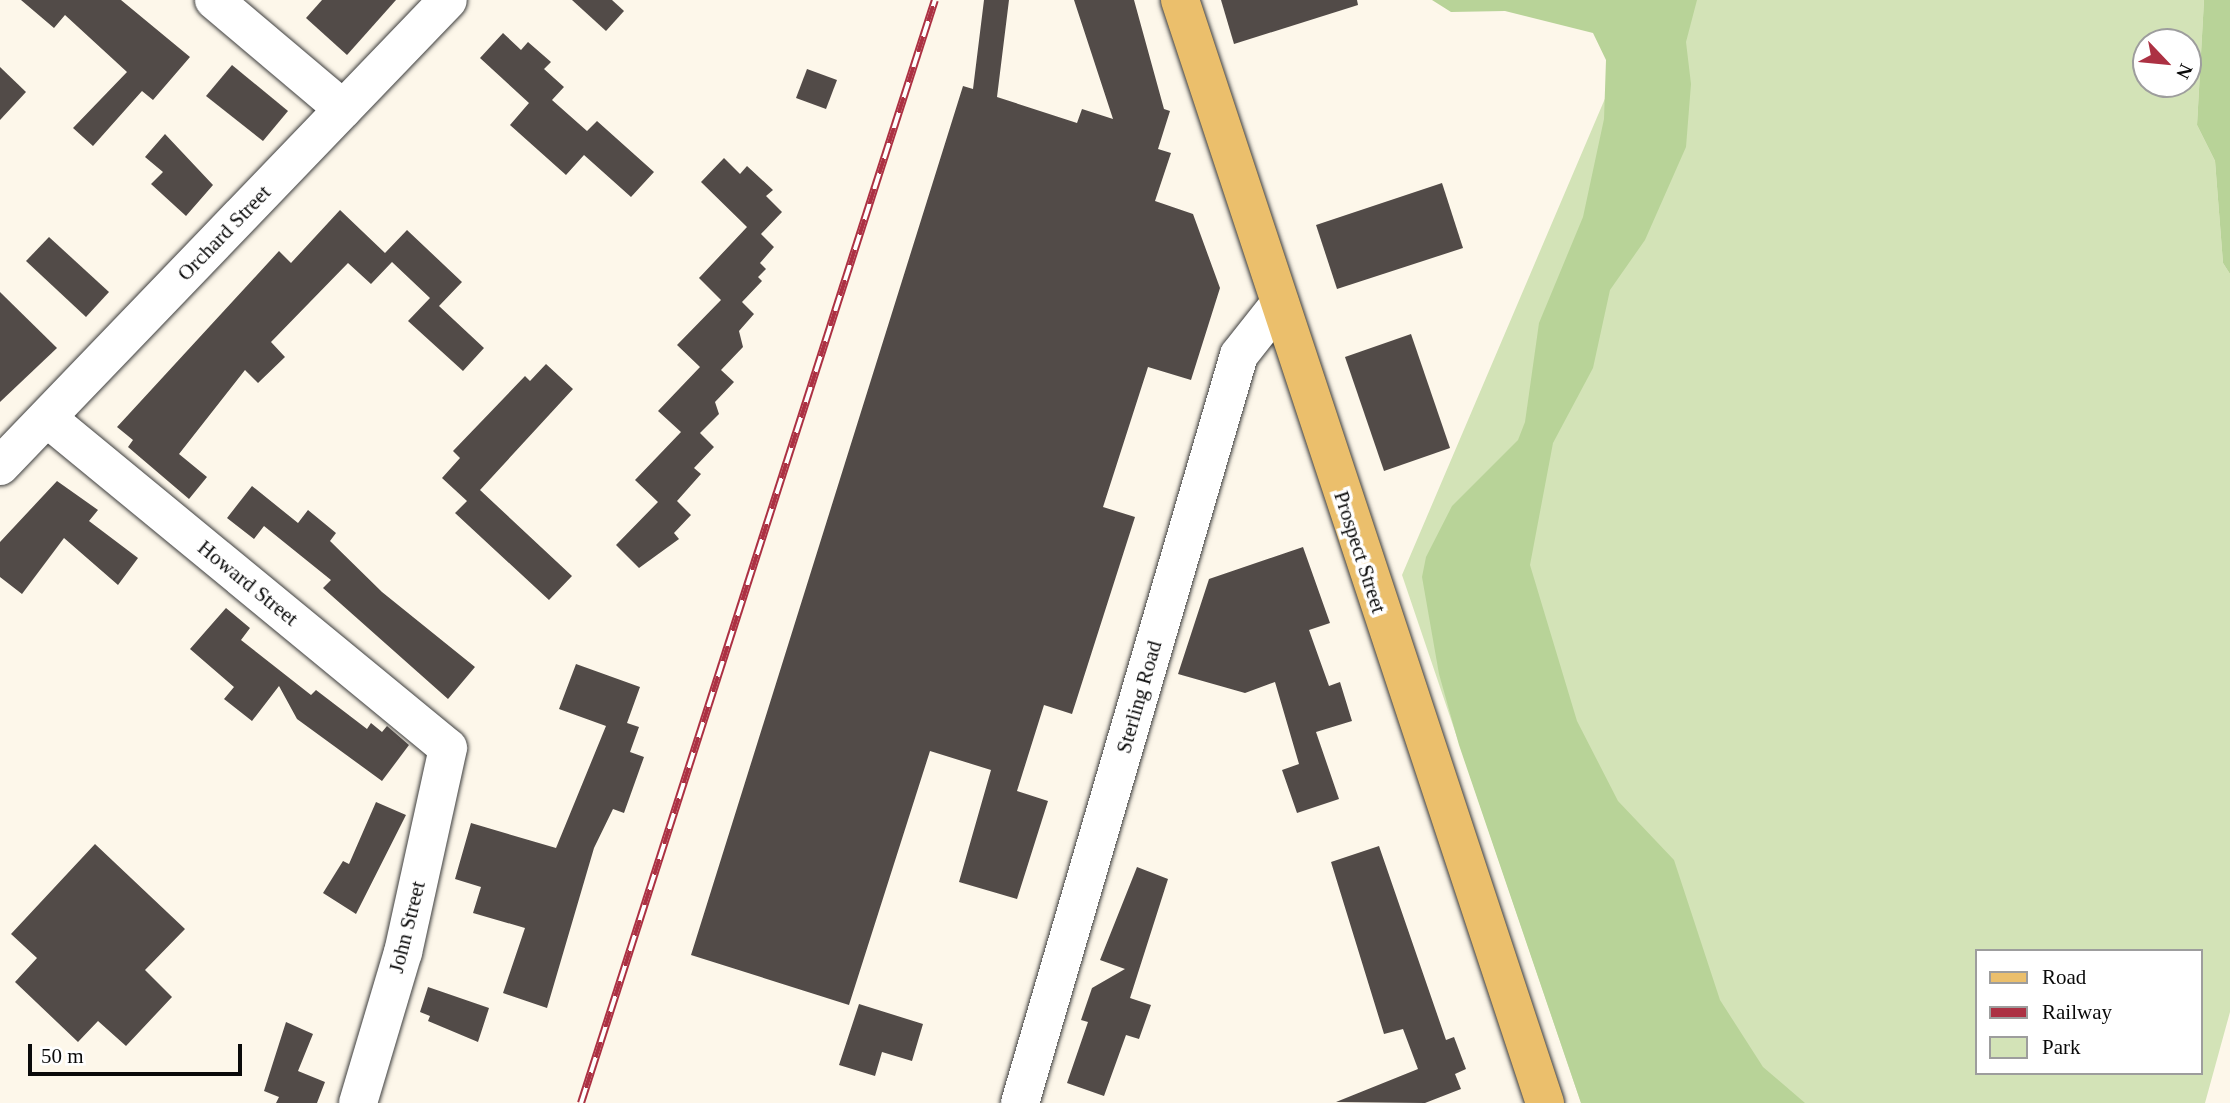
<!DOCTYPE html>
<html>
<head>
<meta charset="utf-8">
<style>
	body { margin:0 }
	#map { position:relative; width:2230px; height:1103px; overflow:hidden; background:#fdf7ea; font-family:Georgia,serif }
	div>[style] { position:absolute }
	.green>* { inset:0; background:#d3e3b7 }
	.forest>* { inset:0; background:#b8d398 }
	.building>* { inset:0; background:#524b48 }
	.roads { filter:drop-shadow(0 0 2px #3d3d3d) drop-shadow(0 0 2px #3d3d3d) }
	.minor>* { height:38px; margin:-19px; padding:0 19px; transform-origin:19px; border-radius:19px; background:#fff }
	.major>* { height:38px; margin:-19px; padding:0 19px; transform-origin:19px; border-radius:19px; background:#ebbf6c }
	.rail>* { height:8px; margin-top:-4px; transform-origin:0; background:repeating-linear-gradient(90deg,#fff 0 16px,#ac3143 0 32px); box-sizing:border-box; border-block:2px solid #ac3143 }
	span { translate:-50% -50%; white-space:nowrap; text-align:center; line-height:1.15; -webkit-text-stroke:7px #fff; paint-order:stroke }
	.street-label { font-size:21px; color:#0a0a0a }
	.legend { position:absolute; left:1975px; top:949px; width:228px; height:126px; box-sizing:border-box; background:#fff; border:2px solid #9d9d9d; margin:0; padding:9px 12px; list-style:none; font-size:21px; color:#0a0a0a }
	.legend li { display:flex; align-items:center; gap:14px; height:35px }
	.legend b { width:35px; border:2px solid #9d9d9d }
	.north { position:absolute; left:2132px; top:28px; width:70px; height:70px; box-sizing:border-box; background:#fff; border:2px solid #9d9d9d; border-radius:50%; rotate:116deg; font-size:19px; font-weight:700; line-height:28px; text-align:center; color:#0a0a0a }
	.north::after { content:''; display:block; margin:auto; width:24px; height:32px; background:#ac3143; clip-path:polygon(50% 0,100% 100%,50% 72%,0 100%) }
	.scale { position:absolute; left:28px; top:1044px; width:214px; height:32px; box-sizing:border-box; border:4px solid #0a0a0a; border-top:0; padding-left:9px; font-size:21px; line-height:24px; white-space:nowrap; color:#0a0a0a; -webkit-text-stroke:5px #fff; paint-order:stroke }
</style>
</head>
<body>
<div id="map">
	<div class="green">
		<div style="clip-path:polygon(evenodd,1647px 0,2204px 0,2197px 125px,2215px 161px,2223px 263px,2230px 274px,2230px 1012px,2205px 1103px,1581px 1103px,1402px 575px,1647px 0,2146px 42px,2188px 42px,2188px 84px,2146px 84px,2146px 42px,1647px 0,1976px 951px,2200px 951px,2200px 1073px,1976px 1073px,1976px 951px)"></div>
	</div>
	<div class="forest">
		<div style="clip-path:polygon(1432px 0,1697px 0,1686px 42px,1691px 84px,1686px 147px,1645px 240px,1610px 290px,1593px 368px,1553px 443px,1530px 565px,1577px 721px,1618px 801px,1674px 860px,1720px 1000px,1763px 1067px,1805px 1103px,1581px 1103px,1459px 745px,1439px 674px,1422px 577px,1426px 557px,1452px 506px,1518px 440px,1525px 422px,1539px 323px,1583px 217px,1604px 119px,1606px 60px,1593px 33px,1505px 11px,1451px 12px)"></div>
		<div style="clip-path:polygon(2204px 0,2230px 0,2230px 274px,2223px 263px,2215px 161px,2197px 125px)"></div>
	</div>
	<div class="building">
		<div style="clip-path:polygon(21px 0,121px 0,190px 57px,153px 100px,142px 91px,93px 146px,73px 128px,127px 72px,65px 15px,54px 28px)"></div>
		<div style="clip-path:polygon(322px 0,396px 0,347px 55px,306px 18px)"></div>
		<div style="clip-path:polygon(572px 0,612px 0,624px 11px,606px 31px)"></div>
		<div style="clip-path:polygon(984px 0,1009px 0,997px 97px,1077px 123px,1082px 109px,1113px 119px,1074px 0,1134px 0,1164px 109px,1170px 111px,1158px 149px,1171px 153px,1155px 201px,1193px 214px,1220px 288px,1191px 380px,1148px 367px,1103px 507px,1135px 517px,1072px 714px,1044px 705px,1017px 791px,1048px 801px,1017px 899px,959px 882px,991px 770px,930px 751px,849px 1005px,691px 955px,963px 86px,973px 89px)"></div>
		<div style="clip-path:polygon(1221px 0,1357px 0,1358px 5px,1234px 44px)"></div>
		<div style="clip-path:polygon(503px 33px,521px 50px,528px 42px,551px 62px,544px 69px,564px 87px,552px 100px,587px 131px,597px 121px,654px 172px,631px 197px,584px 155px,566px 175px,510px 125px,529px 103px,480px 58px)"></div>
		<div style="clip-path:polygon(232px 65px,288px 111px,263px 141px,206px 96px)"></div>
		<div style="clip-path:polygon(0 67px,26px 92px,0 120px)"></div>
		<div style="clip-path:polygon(807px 69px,837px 80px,826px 109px,796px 98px)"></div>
		<div style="clip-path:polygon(165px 134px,213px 185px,186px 216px,151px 184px,163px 172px,145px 157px)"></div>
		<div style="clip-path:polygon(724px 158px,740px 174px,747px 166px,773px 190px,766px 196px,782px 212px,761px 234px,774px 247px,760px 263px,766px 269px,758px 277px,762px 281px,742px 302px,754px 314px,739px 331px,743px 347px,721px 370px,734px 382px,715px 402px,719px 414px,700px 433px,714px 447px,694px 468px,701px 474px,677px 501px,691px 515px,674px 533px,679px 539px,639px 568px,616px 545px,658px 502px,635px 480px,681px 432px,658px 411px,700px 367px,677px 345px,721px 300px,699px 278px,747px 227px,701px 182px)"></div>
		<div style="clip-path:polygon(1442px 183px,1463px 248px,1337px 289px,1316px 225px)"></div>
		<div style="clip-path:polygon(340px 210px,385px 253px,407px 230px,462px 282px,439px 306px,484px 348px,463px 371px,408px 321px,430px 298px,392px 262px,371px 284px,348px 263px,271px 342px,285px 357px,258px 383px,245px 370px,179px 454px,207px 477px,189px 499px,128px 447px,133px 440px,117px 427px,279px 251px,291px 263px)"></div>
		<div style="clip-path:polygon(49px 237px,109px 292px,86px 317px,26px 261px)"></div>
		<div style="clip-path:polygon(0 292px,57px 348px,0 402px)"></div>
		<div style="clip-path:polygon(1411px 334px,1450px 448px,1384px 471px,1345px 357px)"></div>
		<div style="clip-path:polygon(546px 364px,573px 389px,480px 490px,572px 576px,549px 600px,455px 513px,467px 501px,442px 478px,460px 458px,453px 451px,525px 376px,530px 381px)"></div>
		<div style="clip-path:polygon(57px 481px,98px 510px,89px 521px,138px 558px,118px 585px,64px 538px,22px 594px,0 577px,0 542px)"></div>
		<div style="clip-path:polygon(252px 486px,298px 523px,308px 510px,336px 533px,330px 541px,382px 592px,475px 667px,448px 699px,323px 588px,331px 580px,264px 526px,254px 539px,227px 518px)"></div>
		<div style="clip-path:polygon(1303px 547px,1330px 623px,1309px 630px,1329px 686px,1340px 682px,1352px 721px,1316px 732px,1339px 799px,1297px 813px,1282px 770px,1299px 764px,1275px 682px,1245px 693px,1178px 674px,1209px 579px)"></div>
		<div style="clip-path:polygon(226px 608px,250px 628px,241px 640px,311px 695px,316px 690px,367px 729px,371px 723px,382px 732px,387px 726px,409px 745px,382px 781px,297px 719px,279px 686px,252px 721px,224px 699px,234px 687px,190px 649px)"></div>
		<div style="clip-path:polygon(576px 664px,640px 687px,627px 723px,639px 727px,630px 752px,644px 757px,624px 813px,613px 809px,594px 848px,547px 1008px,503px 993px,525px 928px,473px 913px,481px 887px,455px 879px,471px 823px,556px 848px,606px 726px,559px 709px)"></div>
		<div style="clip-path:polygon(376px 802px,406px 815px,356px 914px,323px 893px,343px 861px,349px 864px)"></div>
		<div style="clip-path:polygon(95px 844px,185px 929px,145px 970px,172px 997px,126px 1046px,98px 1021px,78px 1042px,15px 982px,37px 958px,11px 934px)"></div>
		<div style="clip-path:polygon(1379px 846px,1446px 1040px,1454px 1037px,1466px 1069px,1455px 1074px,1461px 1089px,1425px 1103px,1336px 1102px,1418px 1069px,1403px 1029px,1384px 1034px,1331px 862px)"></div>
		<div style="clip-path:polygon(1137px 867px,1168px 879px,1130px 998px,1151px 1005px,1139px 1039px,1126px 1035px,1104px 1096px,1067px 1083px,1088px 1022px,1081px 1020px,1092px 988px,1125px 969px,1100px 960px)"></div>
		<div style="clip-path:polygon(428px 987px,489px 1008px,478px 1042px,428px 1021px,430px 1016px,420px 1012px)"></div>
		<div style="clip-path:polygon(859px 1004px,923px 1024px,912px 1061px,882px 1052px,875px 1076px,839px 1065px)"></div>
		<div style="clip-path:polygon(286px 1022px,313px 1034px,298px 1071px,325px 1082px,317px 1103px,276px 1103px,279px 1097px,264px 1091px)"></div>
	</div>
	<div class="roads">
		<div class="minor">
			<div style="left:214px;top:0;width:169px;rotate:40.2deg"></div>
			<div style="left:47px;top:418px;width:519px;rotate:39.45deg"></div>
			<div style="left:448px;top:748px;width:209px;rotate:102.4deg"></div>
			<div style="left:403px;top:952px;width:158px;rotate:106.6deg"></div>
			<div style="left:0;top:466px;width:646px;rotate:-46.13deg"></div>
			<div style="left:1020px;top:1103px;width:779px;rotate:-73.68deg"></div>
			<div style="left:1239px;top:355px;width:66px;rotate:-51.7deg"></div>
		</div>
		<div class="major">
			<div style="left:1180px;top:0;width:1162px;rotate:71.69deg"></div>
		</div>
	</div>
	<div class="rail">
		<div style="left:581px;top:1103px;width:1158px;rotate:-72.21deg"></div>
	</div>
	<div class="street-label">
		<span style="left:224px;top:233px;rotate:-46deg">Orchard Street</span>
		<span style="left:1360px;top:552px;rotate:72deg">Prospect Street</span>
		<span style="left:248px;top:583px;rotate:39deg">Howard Street</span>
		<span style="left:1139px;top:697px;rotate:-74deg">Sterling Road</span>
		<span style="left:407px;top:927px;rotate:-76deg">John Street</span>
	</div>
	<ul class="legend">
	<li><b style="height:9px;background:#ebbf6c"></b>Road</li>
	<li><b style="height:9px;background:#ac3143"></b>Railway</li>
	<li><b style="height:19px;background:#d3e3b7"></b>Park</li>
	</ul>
	<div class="north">N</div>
	<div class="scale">50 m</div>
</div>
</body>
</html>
